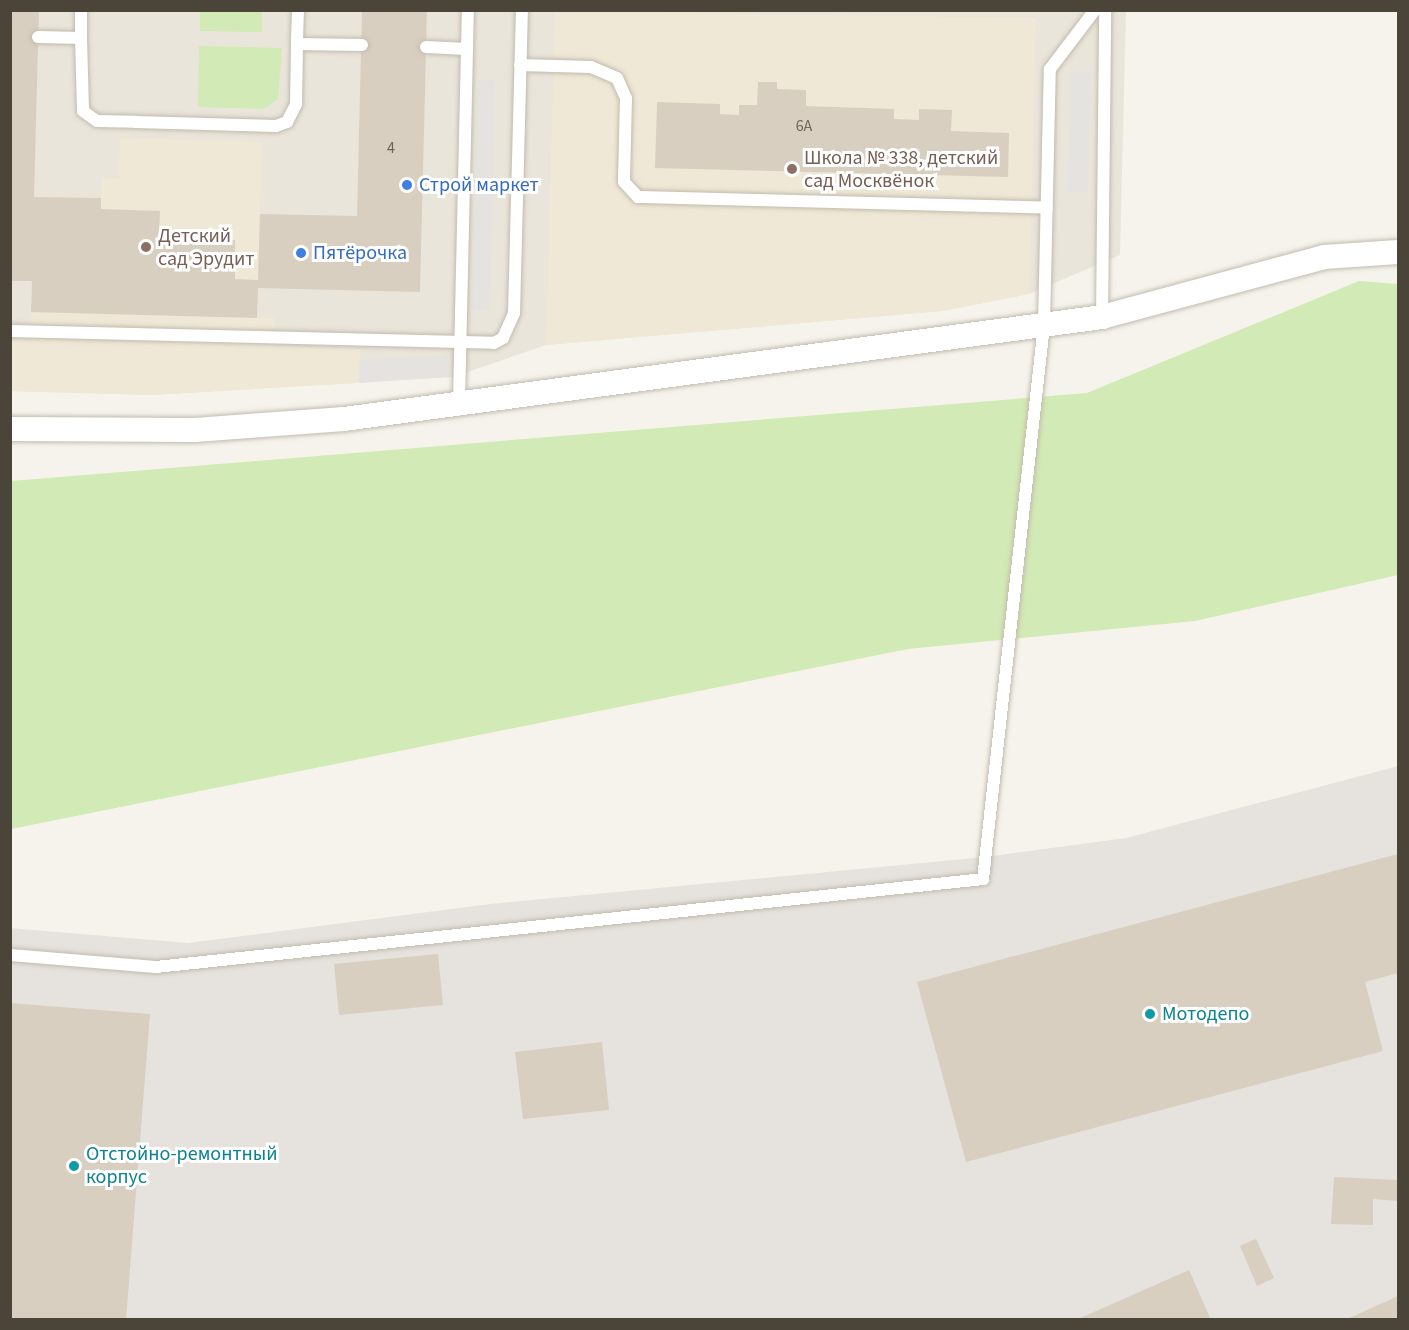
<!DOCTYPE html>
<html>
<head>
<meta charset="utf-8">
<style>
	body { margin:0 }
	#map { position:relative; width:1409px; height:1330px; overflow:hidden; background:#f6f3ec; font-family:"Source Sans 3",sans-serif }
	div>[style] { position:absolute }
	.residential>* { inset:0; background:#eae5da }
	.industrial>* { inset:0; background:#e6e2dd }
	.education>* { inset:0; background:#efe8d6 }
	.green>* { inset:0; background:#d2eab5 }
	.parking>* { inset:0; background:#e5e3e0 }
	.building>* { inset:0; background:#d8cfc1 }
	.roads { filter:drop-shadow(0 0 2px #c2bbae) drop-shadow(0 0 2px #c2bbae) }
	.service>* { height:12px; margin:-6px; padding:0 6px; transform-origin:6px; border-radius:6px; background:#fff }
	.minor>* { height:24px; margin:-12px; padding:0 12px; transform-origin:12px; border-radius:12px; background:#fff }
	.dots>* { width:16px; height:16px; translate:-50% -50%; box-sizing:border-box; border:3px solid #fff; border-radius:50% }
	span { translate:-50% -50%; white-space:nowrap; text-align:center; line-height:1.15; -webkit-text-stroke:6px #fff; paint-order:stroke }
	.number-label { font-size:16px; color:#6e675b }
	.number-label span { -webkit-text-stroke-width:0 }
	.education-label { font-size:20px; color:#785e54 }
	.left { translate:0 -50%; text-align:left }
	.shop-label { font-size:20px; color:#366cbe }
	.culture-label { font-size:20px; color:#0d838f }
	.frame { position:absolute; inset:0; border:12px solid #4b4439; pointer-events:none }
</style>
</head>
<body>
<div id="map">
	<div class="residential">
		<div style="clip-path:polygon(11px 11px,1126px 11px,1120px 255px,1029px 294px,942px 311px,546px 345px,453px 377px,151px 395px,11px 391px)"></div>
	</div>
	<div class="industrial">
		<div style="clip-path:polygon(1398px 766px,1398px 1319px,11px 1319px,10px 928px,188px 943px,490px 904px,985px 857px,1126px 838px)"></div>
	</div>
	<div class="education">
		<div style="clip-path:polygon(555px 11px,1036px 18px,1029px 294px,942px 311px,546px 345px)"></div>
		<div style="clip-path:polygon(120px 138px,262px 142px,257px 318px,274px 318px,274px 347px,360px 349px,359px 383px,151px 395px,11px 391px,11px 340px,31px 340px,34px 197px,101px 198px,102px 178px,119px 179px)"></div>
	</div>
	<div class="green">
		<div style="clip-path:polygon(200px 11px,262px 11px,262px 32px,200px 31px)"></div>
		<div style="clip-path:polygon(199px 46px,282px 48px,278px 99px,264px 109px,198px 107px)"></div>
		<div style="clip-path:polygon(1359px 281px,1398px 284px,1398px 575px,1195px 621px,908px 649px,11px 829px,11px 481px,1087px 393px)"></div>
	</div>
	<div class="parking">
		<div style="clip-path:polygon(1071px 72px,1091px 72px,1088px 192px,1068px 192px)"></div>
		<div style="clip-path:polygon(478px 80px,495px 80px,490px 310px,472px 310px)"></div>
		<div style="clip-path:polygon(448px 355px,449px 377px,359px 383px,360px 360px)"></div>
	</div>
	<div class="building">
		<div style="clip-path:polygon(10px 10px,39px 10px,34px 197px,101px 198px,101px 209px,160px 211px,159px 238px,235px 240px,235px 279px,258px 280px,260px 214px,357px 216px,362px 10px,427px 10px,420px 292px,258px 288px,257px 318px,31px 312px,32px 281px,10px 281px)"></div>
		<div style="clip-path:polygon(758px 82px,777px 82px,777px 89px,806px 90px,806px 106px,894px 109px,894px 119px,919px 120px,919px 109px,952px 110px,951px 131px,1009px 133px,1008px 177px,655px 168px,657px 102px,720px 104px,720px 114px,739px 115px,739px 105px,757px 105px)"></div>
		<div style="clip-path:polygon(1398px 854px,1398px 973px,1365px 982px,1383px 1051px,966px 1162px,917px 982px)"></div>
		<div style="clip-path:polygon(438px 954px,443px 1005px,339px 1015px,334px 964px)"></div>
		<div style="clip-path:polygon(10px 1003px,150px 1014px,126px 1320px,10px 1320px)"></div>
		<div style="clip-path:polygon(602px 1042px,609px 1110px,523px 1119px,515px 1052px)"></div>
		<div style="clip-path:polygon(1334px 1177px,1398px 1180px,1398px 1201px,1373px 1199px,1373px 1225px,1331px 1224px)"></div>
		<div style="clip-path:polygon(1256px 1239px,1274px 1278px,1257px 1286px,1240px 1246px)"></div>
		<div style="clip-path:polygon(1189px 1270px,1211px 1320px,1076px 1320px)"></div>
		<div style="clip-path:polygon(1398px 1296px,1398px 1320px,1345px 1320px)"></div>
	</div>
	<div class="roads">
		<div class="service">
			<div style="left:298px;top:10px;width:34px;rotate:92deg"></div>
			<div style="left:297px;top:44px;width:65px;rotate:0.9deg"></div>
			<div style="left:38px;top:37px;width:43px;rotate:1.3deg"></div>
			<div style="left:81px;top:38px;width:28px;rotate:-90deg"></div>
			<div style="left:81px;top:38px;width:73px;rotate:88.4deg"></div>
			<div style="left:83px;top:111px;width:17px;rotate:36deg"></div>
			<div style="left:97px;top:121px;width:39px;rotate:1deg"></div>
			<div style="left:136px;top:122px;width:140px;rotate:1.6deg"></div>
			<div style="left:276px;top:126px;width:12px;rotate:-20deg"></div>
			<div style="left:287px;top:122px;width:20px;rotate:-63deg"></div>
			<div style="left:296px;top:104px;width:60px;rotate:-89deg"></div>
			<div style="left:426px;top:47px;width:41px;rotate:2.8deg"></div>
			<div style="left:520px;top:65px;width:71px;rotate:1.6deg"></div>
			<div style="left:591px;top:67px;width:28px;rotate:23deg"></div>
			<div style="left:617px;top:78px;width:22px;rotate:66deg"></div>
			<div style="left:626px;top:98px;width:84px;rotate:91.4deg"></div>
			<div style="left:624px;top:182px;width:21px;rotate:47deg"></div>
			<div style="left:638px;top:197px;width:409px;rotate:1.5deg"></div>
			<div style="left:1102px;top:317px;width:307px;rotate:-89.4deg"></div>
			<div style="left:10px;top:331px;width:484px;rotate:1.4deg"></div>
			<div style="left:494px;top:343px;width:10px;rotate:-29deg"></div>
			<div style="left:503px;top:338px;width:27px;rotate:-66deg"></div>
			<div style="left:514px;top:313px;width:303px;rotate:-88.5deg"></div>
			<div style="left:459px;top:402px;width:392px;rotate:-88.7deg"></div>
			<div style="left:10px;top:955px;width:146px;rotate:4.7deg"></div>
			<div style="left:156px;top:967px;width:832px;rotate:-6.07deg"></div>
			<div style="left:983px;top:879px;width:557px;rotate:-83.72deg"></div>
			<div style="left:1044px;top:325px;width:256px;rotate:-88.7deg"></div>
			<div style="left:1050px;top:69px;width:74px;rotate:-52.7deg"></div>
		</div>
		<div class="minor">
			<div style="left:10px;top:429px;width:185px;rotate:0.3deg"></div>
			<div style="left:195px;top:430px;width:149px;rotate:-4.2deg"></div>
			<div style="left:344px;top:419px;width:765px;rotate:-7.66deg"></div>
			<div style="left:1102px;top:317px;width:230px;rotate:-15.1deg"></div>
			<div style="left:1324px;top:257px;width:74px;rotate:-3.9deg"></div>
		</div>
	</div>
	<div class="dots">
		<div style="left:792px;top:169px;background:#8d6e63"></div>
		<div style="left:407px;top:185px;background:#3f7fe0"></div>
		<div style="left:146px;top:247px;background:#8d6e63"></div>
		<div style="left:301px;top:253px;background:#3f7fe0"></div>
		<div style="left:1150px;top:1014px;background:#0f9aa8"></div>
		<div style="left:74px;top:1166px;background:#0f9aa8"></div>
	</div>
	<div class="number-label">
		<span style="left:804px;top:126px">6А</span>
		<span style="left:391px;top:148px">4</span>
	</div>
	<div class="education-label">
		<span class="left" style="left:804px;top:170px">Школа № 338, детский<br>сад Москвёнок</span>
		<span class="left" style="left:158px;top:248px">Детский<br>сад Эрудит</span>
	</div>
	<div class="shop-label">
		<span class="left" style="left:419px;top:185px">Строй маркет</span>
		<span class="left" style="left:313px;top:253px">Пятёрочка</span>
	</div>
	<div class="culture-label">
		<span class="left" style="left:1162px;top:1014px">Мотодепо</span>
		<span class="left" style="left:86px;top:1166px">Отстойно-ремонтный<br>корпус</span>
	</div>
	<div class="frame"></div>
</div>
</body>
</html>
